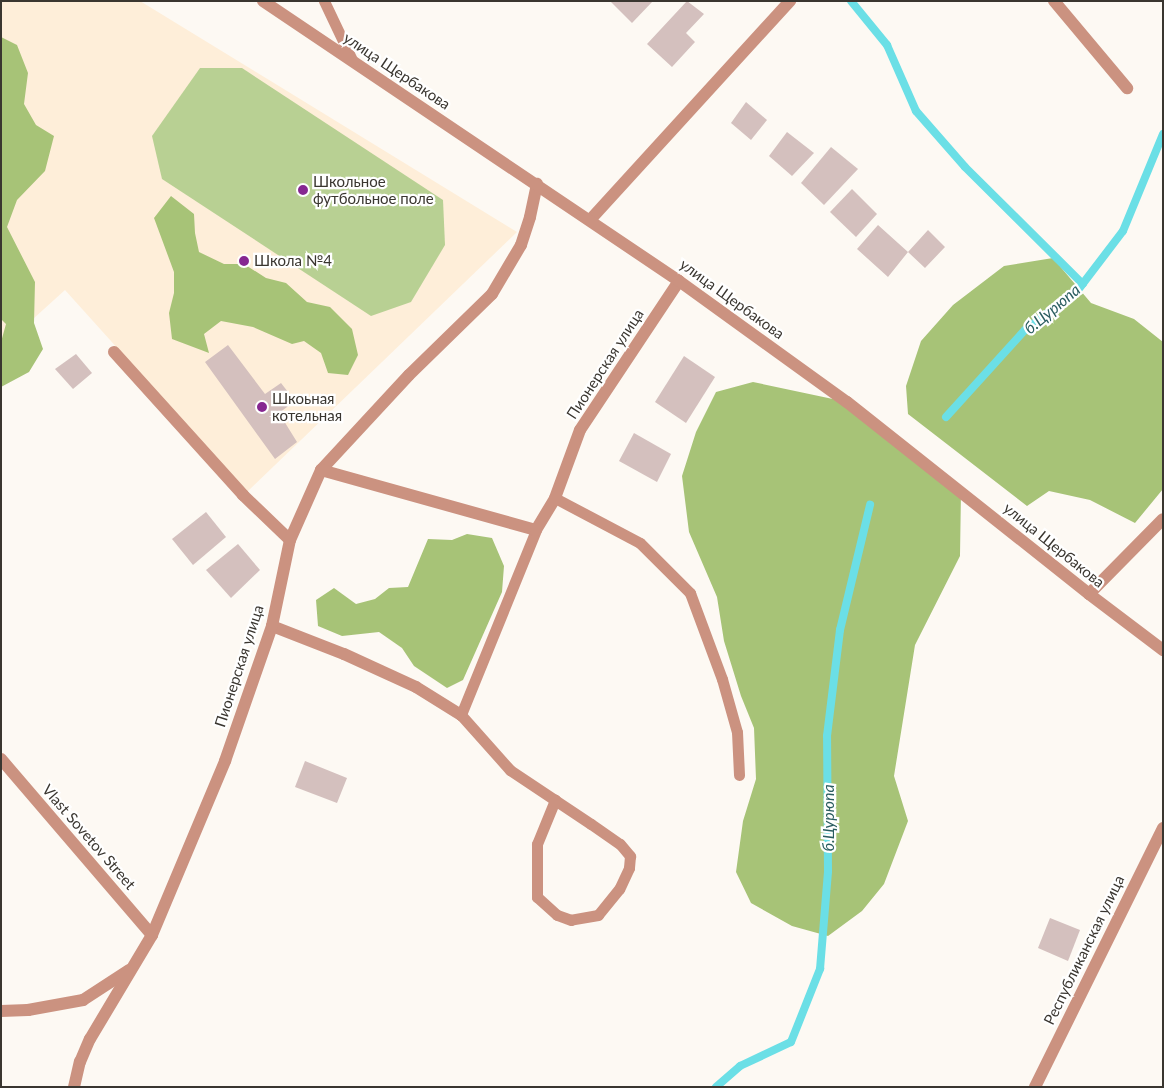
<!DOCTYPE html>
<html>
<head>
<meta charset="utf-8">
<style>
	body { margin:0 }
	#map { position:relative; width:1164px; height:1088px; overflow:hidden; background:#fdf9f3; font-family:Lato,sans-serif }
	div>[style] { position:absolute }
	.built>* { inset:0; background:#feeed9 }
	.green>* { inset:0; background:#b8d093 }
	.forest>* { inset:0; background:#a7c377 }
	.stream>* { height:8px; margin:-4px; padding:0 4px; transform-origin:4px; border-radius:4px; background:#6bdfe6 }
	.building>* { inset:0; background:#d4c0be }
	.service>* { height:11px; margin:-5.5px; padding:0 5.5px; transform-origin:5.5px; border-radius:5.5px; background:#cb9280 }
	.minor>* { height:12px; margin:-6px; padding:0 6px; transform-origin:6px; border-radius:6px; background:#cb9280 }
	.tertiary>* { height:12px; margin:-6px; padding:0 6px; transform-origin:6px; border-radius:6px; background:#cb9280 }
	.dots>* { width:14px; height:14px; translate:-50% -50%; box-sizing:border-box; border:2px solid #fff; border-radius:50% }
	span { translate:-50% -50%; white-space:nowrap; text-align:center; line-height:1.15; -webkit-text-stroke:4.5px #fff; paint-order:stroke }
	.street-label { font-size:15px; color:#3a3630 }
	.poi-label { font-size:15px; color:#3a3630 }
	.left { translate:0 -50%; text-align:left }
	.water-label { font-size:16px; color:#2a5d60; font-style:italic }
	.frame { position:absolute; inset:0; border:2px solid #3a3630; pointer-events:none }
</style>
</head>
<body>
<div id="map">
	<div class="built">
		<div style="clip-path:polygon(1px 1px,140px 1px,517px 232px,247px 492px,65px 290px,1px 348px)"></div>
	</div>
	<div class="green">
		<div style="clip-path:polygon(200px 68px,242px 68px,443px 200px,445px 245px,411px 302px,371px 316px,162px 179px,152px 136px)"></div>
	</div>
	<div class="forest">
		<div style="clip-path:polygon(1px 37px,17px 45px,28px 73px,24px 104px,36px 125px,54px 136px,45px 171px,17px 200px,7px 227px,35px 282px,34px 323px,43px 349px,29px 372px,1px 387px,1px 342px,6px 324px,1px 319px)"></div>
		<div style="clip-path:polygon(171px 196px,194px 214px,195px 233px,199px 252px,224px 264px,244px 264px,266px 278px,286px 283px,307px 302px,330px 307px,352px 329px,358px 355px,348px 375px,328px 373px,321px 353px,304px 341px,292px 344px,253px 327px,221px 321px,204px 334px,209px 353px,172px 339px,169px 313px,174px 293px,174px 272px,154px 218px)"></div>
		<div style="clip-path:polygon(1053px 258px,1091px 303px,1134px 319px,1163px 342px,1163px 489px,1135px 523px,1090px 500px,1049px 491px,1027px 506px,908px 414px,906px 386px,921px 341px,953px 305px,1004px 266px)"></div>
		<div style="clip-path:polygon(753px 382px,847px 402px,961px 491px,960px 556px,915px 645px,894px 776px,908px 821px,884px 884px,862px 911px,828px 936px,792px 926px,751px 903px,736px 872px,743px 821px,756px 779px,754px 728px,741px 696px,724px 641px,717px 597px,689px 532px,682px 476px,696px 432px,716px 392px)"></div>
		<div style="clip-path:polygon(467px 534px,492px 538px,504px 566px,502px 592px,463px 680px,447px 688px,414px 666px,402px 648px,379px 632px,342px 636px,318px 626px,316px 600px,334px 588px,356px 604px,375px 599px,389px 588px,408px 587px,428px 539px,452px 540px)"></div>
	</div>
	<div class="stream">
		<div style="left:851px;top:1px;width:57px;rotate:50.7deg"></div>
		<div style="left:887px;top:45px;width:72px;rotate:66.3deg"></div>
		<div style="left:916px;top:111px;width:74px;rotate:48.8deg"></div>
		<div style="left:965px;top:167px;width:166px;rotate:44.8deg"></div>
		<div style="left:946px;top:417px;width:118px;rotate:-47.8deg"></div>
		<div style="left:1025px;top:330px;width:66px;rotate:-37deg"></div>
		<div style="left:1078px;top:290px;width:74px;rotate:-52.7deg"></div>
		<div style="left:1123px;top:231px;width:105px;rotate:-67.6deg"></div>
		<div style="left:716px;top:1087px;width:32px;rotate:-41deg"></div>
		<div style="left:740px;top:1066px;width:56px;rotate:-25.2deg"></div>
		<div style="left:791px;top:1042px;width:79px;rotate:-68.3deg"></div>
		<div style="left:820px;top:969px;width:98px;rotate:-85.3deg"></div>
		<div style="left:828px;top:871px;width:135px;rotate:-90.4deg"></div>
		<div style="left:827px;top:736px;width:107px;rotate:-83deg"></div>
		<div style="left:840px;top:630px;width:129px;rotate:-76.5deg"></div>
	</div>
	<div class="building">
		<div style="clip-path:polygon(610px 1px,653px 1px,632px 23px)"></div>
		<div style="clip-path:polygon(687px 1px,704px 14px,686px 33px,695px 42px,672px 67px,647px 44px)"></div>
		<div style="clip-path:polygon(746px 102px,767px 120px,751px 140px,731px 123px)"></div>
		<div style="clip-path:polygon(787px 132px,814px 153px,792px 176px,769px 156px)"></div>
		<div style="clip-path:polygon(831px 147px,858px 169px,824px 205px,801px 183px)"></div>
		<div style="clip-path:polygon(852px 189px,877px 214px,856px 237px,830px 212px)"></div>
		<div style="clip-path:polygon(878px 225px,908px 252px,928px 230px,945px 247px,925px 268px,908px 252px,888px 277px,857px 249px)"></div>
		<div style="clip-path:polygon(228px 345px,265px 394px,281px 383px,295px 401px,279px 413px,297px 442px,275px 459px,205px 362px)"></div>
		<div style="clip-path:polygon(76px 354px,92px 373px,73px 389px,55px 369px)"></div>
		<div style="clip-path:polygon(684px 356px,715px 377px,686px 423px,655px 402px)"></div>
		<div style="clip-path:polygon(634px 433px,671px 454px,657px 482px,619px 461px)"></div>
		<div style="clip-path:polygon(206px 512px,226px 537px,193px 565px,172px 539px)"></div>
		<div style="clip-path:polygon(238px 544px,260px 570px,231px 598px,206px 570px)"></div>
		<div style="clip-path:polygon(305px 761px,347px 778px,337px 803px,295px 787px)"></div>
		<div style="clip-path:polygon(1050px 918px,1080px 930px,1068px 961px,1038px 948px)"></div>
	</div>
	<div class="service">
		<div style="left:324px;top:1px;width:65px;rotate:64.6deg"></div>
		<div style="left:555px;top:498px;width:96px;rotate:27.9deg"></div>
		<div style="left:640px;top:543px;width:71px;rotate:45deg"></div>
		<div style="left:690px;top:593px;width:92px;rotate:69.6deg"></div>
		<div style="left:722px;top:679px;width:55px;rotate:74.2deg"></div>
		<div style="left:737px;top:732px;width:43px;rotate:87.3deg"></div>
		<div style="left:536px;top:530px;width:200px;rotate:112.1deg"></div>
		<div style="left:461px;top:715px;width:74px;rotate:48.3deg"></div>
		<div style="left:510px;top:770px;width:97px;rotate:33.7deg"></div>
		<div style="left:591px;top:824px;width:35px;rotate:35deg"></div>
		<div style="left:620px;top:844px;width:16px;rotate:50deg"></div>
		<div style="left:630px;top:856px;width:12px;rotate:95deg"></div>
		<div style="left:629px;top:868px;width:23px;rotate:115deg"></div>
		<div style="left:619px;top:889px;width:33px;rotate:129deg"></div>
		<div style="left:598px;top:915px;width:27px;rotate:170deg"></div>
		<div style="left:571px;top:920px;width:15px;rotate:-160deg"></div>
		<div style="left:557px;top:915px;width:27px;rotate:-138deg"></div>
		<div style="left:537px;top:897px;width:53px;rotate:-90deg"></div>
		<div style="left:537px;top:844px;width:48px;rotate:-67.8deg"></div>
	</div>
	<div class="minor">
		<div style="left:1054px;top:1px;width:114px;rotate:50deg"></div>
		<div style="left:590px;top:220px;width:297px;rotate:-47.6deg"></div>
		<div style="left:114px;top:352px;width:193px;rotate:47.9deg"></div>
		<div style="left:243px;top:495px;width:65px;rotate:43.8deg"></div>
		<div style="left:321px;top:470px;width:129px;rotate:-47.2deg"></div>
		<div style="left:409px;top:375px;width:116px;rotate:-44.3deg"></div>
		<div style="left:492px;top:294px;width:57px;rotate:-59.4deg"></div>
		<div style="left:521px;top:245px;width:29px;rotate:-72deg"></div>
		<div style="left:530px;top:217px;width:34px;rotate:-78deg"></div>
		<div style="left:1089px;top:594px;width:105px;rotate:-45.4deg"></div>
		<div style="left:272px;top:626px;width:77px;rotate:21.3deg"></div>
		<div style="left:344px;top:654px;width:79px;rotate:24.6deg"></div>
		<div style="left:416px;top:687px;width:53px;rotate:31.9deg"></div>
		<div style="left:1px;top:759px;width:232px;rotate:49.4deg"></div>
		<div style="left:1px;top:1011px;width:27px;rotate:-2deg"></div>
		<div style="left:28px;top:1010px;width:56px;rotate:-10.3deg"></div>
		<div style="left:83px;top:1000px;width:55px;rotate:-33.1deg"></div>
		<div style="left:74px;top:1087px;width:26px;rotate:-77deg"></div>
		<div style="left:80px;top:1062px;width:25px;rotate:-67deg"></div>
		<div style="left:90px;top:1039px;width:121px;rotate:-59.2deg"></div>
		<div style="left:152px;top:935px;width:189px;rotate:-67.2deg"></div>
		<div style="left:225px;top:761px;width:143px;rotate:-70.8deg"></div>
		<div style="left:272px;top:626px;width:88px;rotate:-78.2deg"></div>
		<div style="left:290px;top:540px;width:77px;rotate:-66.1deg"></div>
		<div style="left:321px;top:470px;width:223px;rotate:15.6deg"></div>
		<div style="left:536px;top:530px;width:37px;rotate:-59deg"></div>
		<div style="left:555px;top:498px;width:72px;rotate:-69.8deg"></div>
		<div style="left:580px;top:430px;width:179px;rotate:-56.4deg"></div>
		<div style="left:1035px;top:1087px;width:289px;rotate:-63.7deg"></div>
	</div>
	<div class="tertiary">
		<div style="left:263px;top:1px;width:501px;rotate:33.94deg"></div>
		<div style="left:679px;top:281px;width:207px;rotate:35.8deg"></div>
		<div style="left:847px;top:402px;width:309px;rotate:38.4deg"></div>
		<div style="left:1089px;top:594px;width:93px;rotate:37.1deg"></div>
	</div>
	<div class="dots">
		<div style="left:303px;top:190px;background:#862791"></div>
		<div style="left:244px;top:261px;background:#862791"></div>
		<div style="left:262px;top:407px;background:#862791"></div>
	</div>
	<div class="street-label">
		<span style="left:397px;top:71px;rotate:34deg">улица Щербакова</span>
		<span style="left:732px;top:299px;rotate:36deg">улица Щербакова</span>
		<span style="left:605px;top:364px;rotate:-57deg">Пионерская улица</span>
		<span style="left:1054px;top:545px;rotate:39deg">улица Щербакова</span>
		<span style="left:239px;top:666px;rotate:-72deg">Пионерская улица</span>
		<span style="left:89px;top:837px;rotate:49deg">Vlast Sovetov Street</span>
		<span style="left:1084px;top:950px;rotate:-64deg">Республиканская улица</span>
	</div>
	<div class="poi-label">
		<span class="left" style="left:313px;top:190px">Школьное<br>футбольное поле</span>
		<span class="left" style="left:254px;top:261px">Школа №4</span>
		<span class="left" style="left:272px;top:407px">Шкоьная<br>котельная</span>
	</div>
	<div class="water-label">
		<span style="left:1052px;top:309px;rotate:-40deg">б.Цурюпа</span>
		<span style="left:828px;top:818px;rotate:-90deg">б.Цурюпа</span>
	</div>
	<div class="frame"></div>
</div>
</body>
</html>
